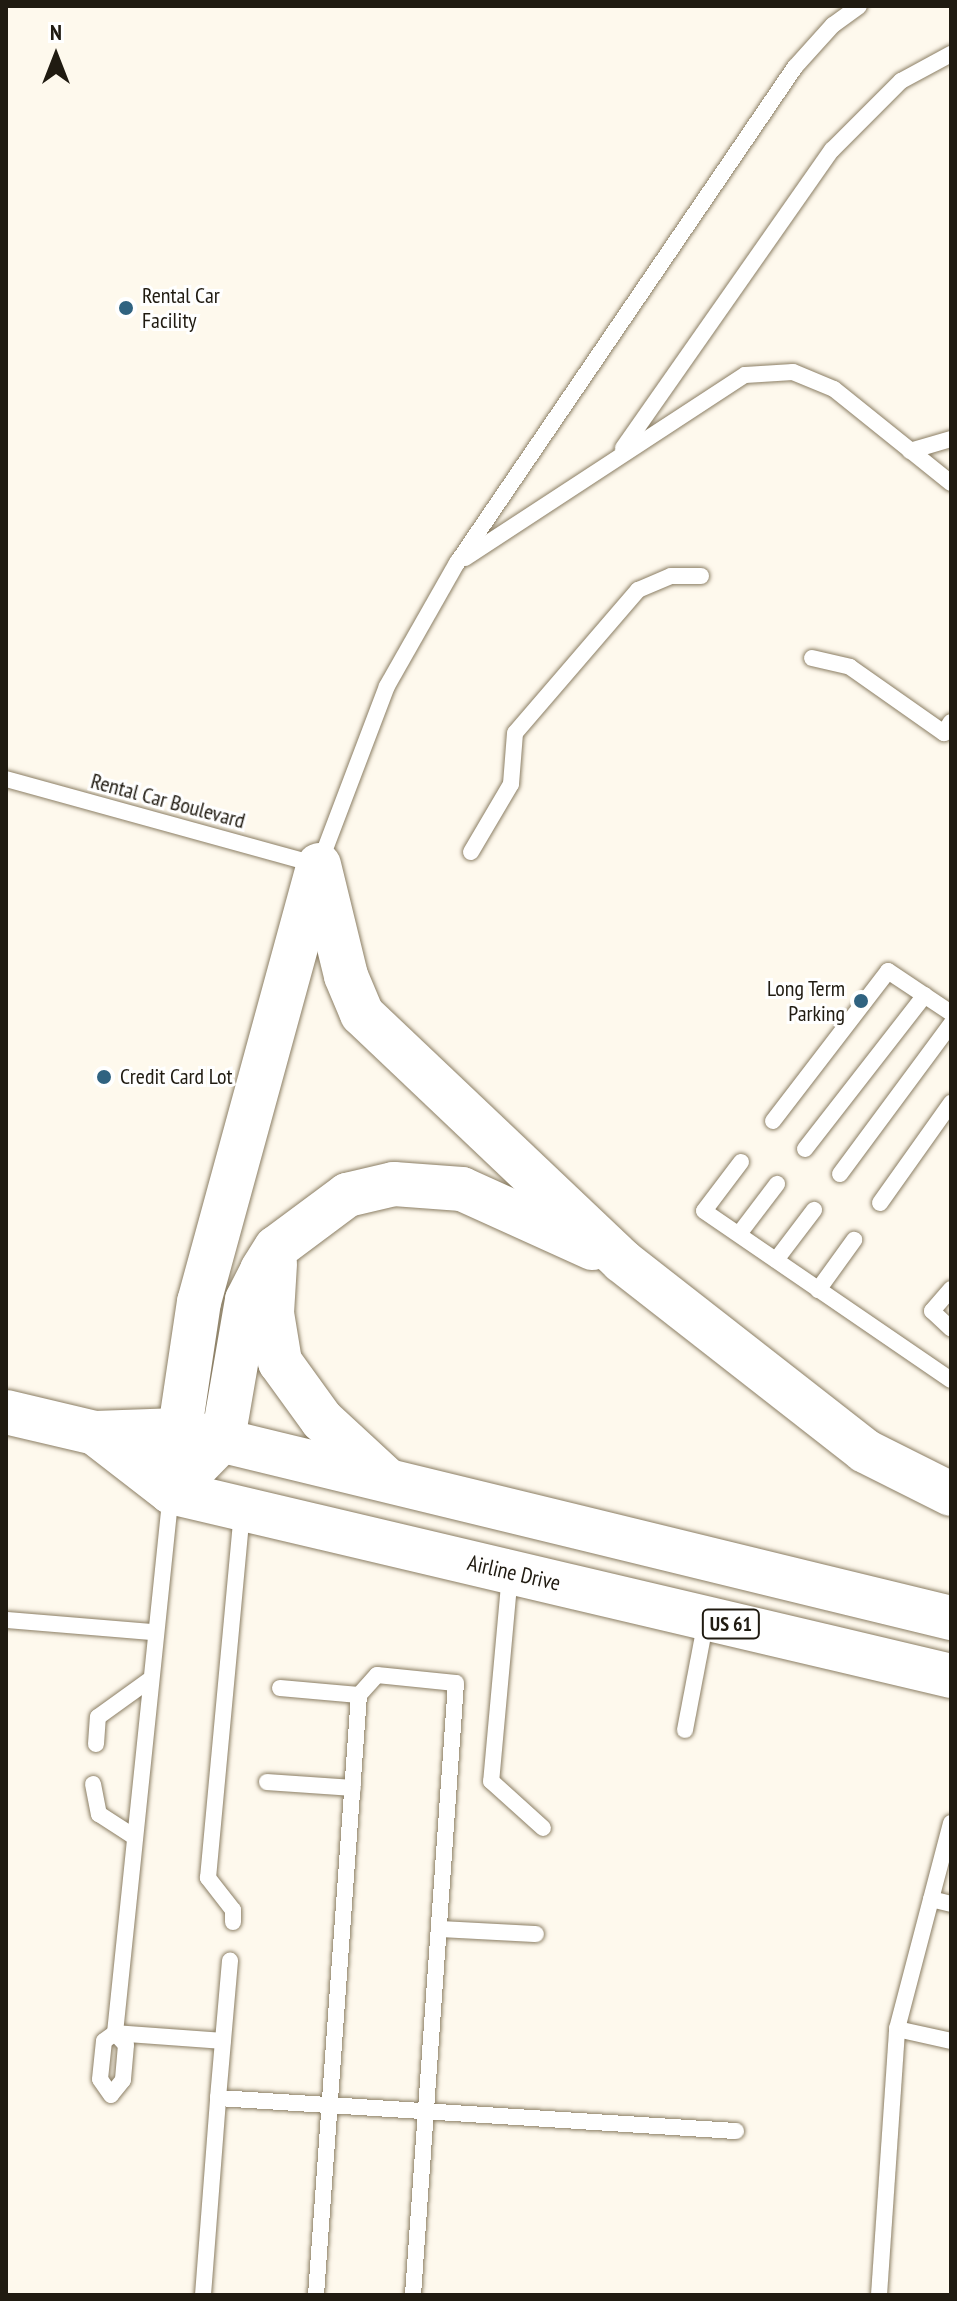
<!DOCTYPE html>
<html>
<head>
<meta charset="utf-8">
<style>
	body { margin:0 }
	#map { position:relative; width:957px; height:2301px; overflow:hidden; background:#fef9ed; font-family:"PT Sans Narrow",sans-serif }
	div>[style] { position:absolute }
	.roads { filter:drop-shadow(0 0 2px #8b7e64) drop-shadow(0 0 2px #8b7e64) }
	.lane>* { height:16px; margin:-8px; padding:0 8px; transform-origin:8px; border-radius:8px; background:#fff }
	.primary>* { height:44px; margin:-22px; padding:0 22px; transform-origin:22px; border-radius:22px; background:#fff }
	.highway>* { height:44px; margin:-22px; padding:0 22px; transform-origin:22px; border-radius:22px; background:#fff }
	.dots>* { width:22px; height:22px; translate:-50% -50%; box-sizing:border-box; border:4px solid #fff; border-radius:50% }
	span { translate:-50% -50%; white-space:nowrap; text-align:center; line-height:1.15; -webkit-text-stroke:6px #fff; paint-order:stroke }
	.shield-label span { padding:2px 6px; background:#fff; border:2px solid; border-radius:6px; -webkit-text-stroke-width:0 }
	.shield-label { font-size:20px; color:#201b11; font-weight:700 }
	.poi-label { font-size:22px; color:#201b11 }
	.left { translate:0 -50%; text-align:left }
	.right { translate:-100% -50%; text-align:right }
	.street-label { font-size:22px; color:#201b11 }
	.frame { position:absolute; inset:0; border:8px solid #201b11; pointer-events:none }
	.north { position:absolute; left:16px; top:16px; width:80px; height:80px; -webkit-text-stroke:6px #fff; paint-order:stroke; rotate:0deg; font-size:22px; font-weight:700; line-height:32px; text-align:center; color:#201b11 }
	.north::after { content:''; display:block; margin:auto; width:28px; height:36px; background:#201b11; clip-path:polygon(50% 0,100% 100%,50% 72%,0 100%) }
</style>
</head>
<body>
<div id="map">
	<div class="roads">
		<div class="lane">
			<div style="left:623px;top:448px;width:364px;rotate:-55deg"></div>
			<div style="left:832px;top:150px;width:98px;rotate:-45deg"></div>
			<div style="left:901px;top:81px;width:57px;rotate:-28.4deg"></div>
			<div style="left:910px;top:451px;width:43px;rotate:-16.3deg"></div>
			<div style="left:465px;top:558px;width:334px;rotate:-33.2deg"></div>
			<div style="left:745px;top:375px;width:48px;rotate:-3.6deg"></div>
			<div style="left:793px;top:372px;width:44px;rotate:22.5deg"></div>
			<div style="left:834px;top:389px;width:150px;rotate:38.8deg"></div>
			<div style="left:812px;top:658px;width:39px;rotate:13deg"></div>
			<div style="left:850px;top:667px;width:115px;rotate:35.1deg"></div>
			<div style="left:944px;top:733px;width:13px;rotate:-58deg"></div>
			<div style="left:6px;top:779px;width:325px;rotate:15.4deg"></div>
			<div style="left:319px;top:865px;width:191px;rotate:-69.2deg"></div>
			<div style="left:387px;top:686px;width:142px;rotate:-60.4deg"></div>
			<div style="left:457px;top:563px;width:600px;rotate:-55.73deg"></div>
			<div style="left:795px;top:67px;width:57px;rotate:-47.9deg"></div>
			<div style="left:833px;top:25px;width:32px;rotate:-36deg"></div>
			<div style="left:471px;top:852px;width:79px;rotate:-59.5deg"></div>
			<div style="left:511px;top:784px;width:51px;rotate:-85.5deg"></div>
			<div style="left:515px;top:733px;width:189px;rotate:-49.3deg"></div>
			<div style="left:638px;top:590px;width:36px;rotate:-23deg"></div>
			<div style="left:671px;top:576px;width:30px"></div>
			<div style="left:773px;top:1121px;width:189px;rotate:-52.5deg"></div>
			<div style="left:888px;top:971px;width:76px;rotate:33.7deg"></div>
			<div style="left:805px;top:1149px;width:195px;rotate:-52.1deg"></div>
			<div style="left:741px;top:1162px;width:61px;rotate:127.1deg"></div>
			<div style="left:704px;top:1211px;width:299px;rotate:34.4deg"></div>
			<div style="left:840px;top:1174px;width:187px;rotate:-53.5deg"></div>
			<div style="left:880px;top:1203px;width:123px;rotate:-54.6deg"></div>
			<div style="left:739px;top:1234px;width:63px;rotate:-52.8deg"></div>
			<div style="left:776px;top:1260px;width:63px;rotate:-52.8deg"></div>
			<div style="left:951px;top:1289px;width:29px;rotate:131deg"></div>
			<div style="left:932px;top:1311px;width:26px;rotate:43deg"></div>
			<div style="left:818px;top:1290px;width:62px;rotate:-54.2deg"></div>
			<div style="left:171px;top:1492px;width:544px;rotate:95.91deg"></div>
			<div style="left:115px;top:2033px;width:16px;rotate:47deg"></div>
			<div style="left:126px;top:2045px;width:35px;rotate:95deg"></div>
			<div style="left:123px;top:2080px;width:19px;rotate:129deg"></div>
			<div style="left:111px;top:2095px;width:19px;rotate:-125deg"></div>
			<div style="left:100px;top:2079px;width:38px;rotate:-84deg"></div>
			<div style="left:104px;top:2041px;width:14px;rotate:-36deg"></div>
			<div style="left:115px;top:2033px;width:108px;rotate:4.2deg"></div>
			<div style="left:510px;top:1574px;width:208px;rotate:95.2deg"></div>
			<div style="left:491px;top:1781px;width:70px;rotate:42.1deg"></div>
			<div style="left:6px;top:1620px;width:147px;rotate:4.7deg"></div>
			<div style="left:280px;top:1688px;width:79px;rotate:5.1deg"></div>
			<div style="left:359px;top:1695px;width:602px;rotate:94.1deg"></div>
			<div style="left:359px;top:1695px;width:27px;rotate:-48deg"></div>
			<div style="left:377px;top:1675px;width:79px;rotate:5.8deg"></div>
			<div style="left:456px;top:1683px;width:614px;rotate:94.02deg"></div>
			<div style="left:685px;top:1730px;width:112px;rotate:-79.2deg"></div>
			<div style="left:96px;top:1744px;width:27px;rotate:-86deg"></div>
			<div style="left:98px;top:1717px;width:62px;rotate:-35.8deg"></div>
			<div style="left:267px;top:1782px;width:86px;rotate:4deg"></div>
			<div style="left:93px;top:1784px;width:31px;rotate:79deg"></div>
			<div style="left:99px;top:1814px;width:40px;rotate:32.9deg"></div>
			<div style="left:951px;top:1823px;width:213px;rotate:104.7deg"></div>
			<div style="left:897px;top:2029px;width:55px;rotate:12.5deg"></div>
			<div style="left:931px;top:1899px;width:21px;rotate:14deg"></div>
			<div style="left:233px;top:1922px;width:12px;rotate:-90deg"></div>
			<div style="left:233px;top:1910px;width:41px;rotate:-128deg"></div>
			<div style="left:208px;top:1878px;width:370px;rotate:-84.7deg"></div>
			<div style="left:439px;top:1929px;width:97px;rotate:3deg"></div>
			<div style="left:218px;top:2098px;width:138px;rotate:-85deg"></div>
			<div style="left:203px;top:2295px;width:198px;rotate:-85.6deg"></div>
			<div style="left:218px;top:2098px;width:519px;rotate:3.65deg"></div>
			<div style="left:879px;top:2295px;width:267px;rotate:-86.1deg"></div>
		</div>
		<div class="primary">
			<div style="left:319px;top:865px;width:114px;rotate:76.3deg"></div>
			<div style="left:346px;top:976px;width:41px;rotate:67.2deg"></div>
			<div style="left:362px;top:1014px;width:359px;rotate:43.5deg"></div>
			<div style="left:622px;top:1261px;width:308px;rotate:38deg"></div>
			<div style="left:865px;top:1451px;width:96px;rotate:26.6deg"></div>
			<div style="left:275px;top:1264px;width:49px;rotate:93.5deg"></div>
			<div style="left:272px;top:1313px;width:50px;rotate:80.7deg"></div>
			<div style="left:280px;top:1362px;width:72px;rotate:54.1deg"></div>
			<div style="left:322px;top:1420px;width:88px;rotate:42.7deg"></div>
			<div style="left:174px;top:1469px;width:169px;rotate:-81.5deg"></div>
			<div style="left:199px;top:1302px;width:450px;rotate:-74.7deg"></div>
			<div style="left:171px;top:1492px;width:74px;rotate:-45.5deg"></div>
			<div style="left:223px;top:1439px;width:141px;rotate:-80.2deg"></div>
			<div style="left:247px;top:1300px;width:34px;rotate:-63deg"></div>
			<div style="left:262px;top:1270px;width:26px;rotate:-58deg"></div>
			<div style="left:276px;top:1248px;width:89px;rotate:-36.7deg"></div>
			<div style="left:347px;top:1195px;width:48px;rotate:-13.2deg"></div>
			<div style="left:394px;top:1184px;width:68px;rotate:4.2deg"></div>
			<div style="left:462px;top:1189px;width:143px;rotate:24.4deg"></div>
		</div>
		<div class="highway">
			<div style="left:6px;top:1412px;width:91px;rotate:13.3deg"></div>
			<div style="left:95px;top:1433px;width:84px;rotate:-2deg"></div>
			<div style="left:179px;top:1430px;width:795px;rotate:13.69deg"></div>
			<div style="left:95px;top:1433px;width:96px;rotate:37.8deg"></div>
			<div style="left:171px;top:1492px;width:801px;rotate:13.27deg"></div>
		</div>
	</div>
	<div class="dots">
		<div style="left:126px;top:308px;background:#306380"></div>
		<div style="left:861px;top:1001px;background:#306380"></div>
		<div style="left:104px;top:1077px;background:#306380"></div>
	</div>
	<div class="shield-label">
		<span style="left:731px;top:1624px">US 61</span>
	</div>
	<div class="poi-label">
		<span class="left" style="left:142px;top:308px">Rental Car<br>Facility</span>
		<span class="right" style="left:845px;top:1001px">Long Term<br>Parking</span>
		<span class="left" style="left:120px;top:1077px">Credit Card Lot</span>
	</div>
	<div class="street-label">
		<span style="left:168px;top:801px;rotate:15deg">Rental Car Boulevard</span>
		<span style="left:514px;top:1573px;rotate:13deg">Airline Drive</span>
	</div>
	<div class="frame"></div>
	<div class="north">N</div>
</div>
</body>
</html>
